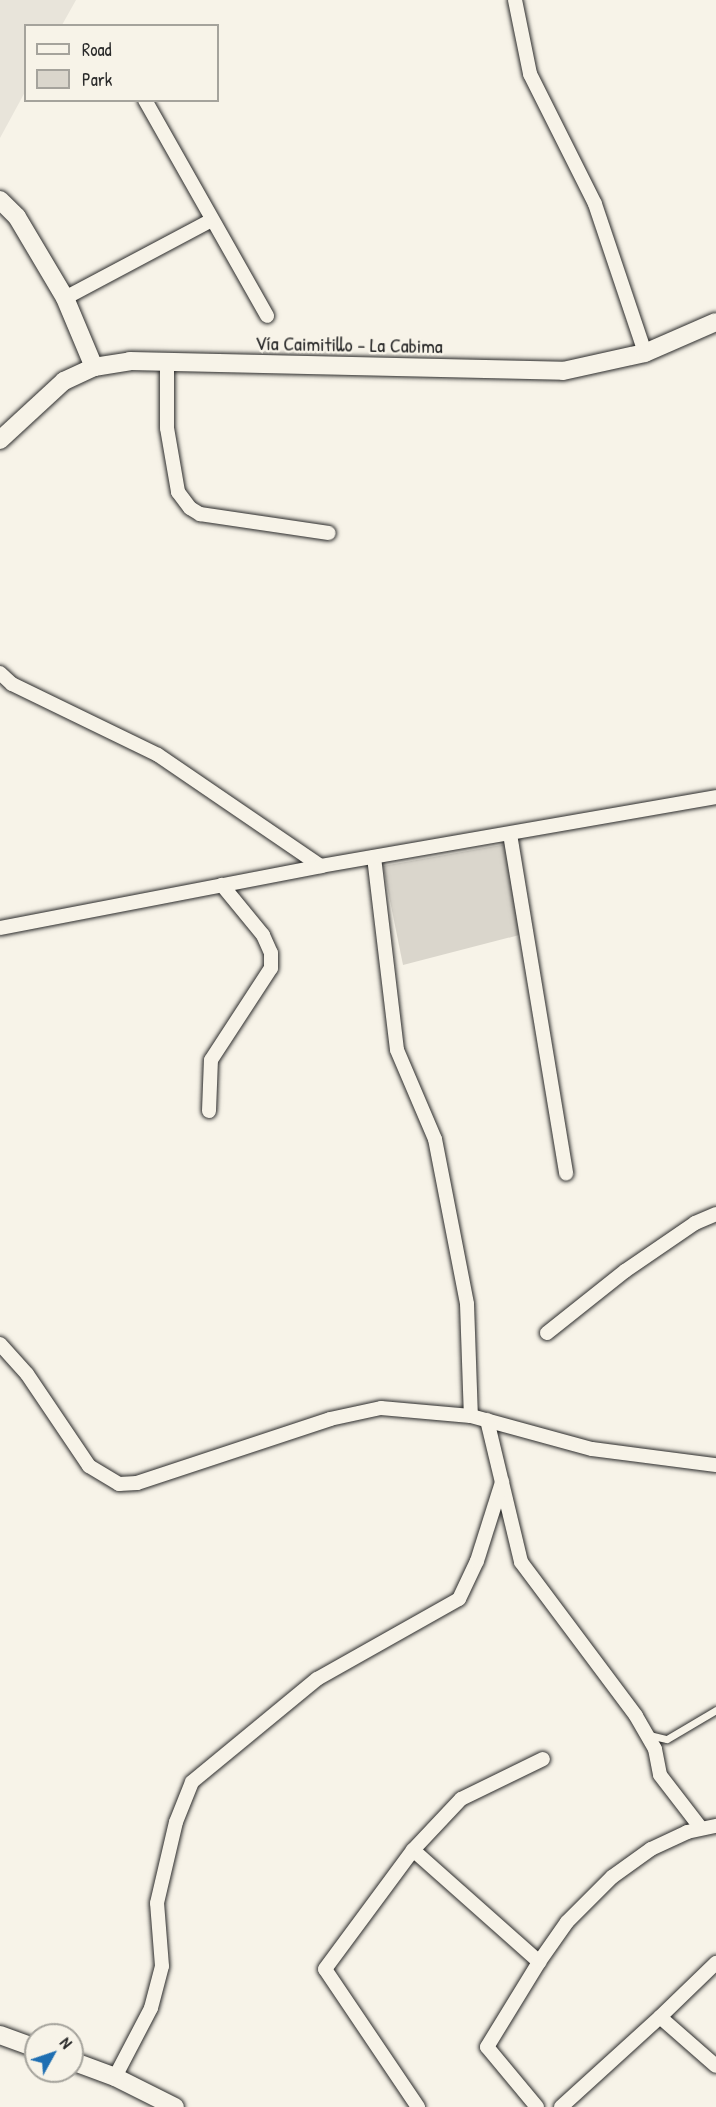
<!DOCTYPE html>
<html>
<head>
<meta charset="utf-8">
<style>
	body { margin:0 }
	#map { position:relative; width:716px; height:2107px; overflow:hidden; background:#f7f3e8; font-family:"Patrick Hand",sans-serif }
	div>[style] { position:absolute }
	.built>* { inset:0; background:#e8e4da }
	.green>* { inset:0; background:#dad6cc }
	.roads { filter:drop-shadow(0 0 2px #2b2b2b) drop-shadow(0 0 2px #2b2b2b) }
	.service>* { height:7px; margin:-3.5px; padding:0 3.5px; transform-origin:3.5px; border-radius:3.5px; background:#f7f3e8 }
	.minor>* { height:14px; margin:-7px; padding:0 7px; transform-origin:7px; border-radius:7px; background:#f7f3e8 }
	.tertiary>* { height:18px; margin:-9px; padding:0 9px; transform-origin:9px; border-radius:9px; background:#f7f3e8 }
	span { translate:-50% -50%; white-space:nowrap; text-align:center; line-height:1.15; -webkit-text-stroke:4.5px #f7f3e8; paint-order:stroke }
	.street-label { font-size:20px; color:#2b2b2b }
	.legend { position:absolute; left:24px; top:24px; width:195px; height:78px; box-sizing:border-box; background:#f7f3e8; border:2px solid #a5a39c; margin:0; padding:8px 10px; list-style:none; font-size:18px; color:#2b2b2b }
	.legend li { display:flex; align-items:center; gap:12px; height:30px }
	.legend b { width:30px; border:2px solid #a5a39c }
	.north { position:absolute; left:24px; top:2023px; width:60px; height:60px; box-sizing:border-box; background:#f7f3e8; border:2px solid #a5a39c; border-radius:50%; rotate:50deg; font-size:16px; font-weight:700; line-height:24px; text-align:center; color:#2b2b2b }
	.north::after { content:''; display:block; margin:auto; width:21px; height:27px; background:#1f6fb2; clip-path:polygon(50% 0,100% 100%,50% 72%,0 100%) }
</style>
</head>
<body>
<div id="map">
	<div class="built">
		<div style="clip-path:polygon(0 0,76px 0,62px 25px,26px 26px,25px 92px,0 138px)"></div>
	</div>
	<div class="green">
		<div style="clip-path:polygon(507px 844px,523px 934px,403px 965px,383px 866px)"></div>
	</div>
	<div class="roads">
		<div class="service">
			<div style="left:649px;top:1735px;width:18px;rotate:13deg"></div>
			<div style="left:667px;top:1739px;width:57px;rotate:-30.6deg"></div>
		</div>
		<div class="minor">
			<div style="left:515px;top:0;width:76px;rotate:78.5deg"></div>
			<div style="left:530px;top:74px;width:145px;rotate:63.4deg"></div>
			<div style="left:595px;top:204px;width:157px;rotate:71.4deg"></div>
			<div style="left:145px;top:100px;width:248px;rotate:60.5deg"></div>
			<div style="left:65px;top:298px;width:166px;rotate:-28deg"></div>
			<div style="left:167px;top:363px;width:65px;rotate:90deg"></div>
			<div style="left:167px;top:428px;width:65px;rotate:80.2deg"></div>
			<div style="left:178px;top:492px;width:20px;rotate:53deg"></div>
			<div style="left:190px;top:508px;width:12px;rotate:31deg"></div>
			<div style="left:200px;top:514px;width:130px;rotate:8.4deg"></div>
			<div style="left:0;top:673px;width:16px;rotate:43deg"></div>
			<div style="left:12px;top:684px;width:162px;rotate:25.9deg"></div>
			<div style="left:158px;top:755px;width:197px;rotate:34.3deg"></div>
			<div style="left:510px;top:834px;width:344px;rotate:80.6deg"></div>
			<div style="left:374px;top:857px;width:194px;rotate:83.2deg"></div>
			<div style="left:397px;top:1050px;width:97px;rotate:66.9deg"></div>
			<div style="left:435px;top:1139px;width:168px;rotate:79deg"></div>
			<div style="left:467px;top:1304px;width:112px;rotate:88deg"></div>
			<div style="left:0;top:928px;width:327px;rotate:-10.9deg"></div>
			<div style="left:321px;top:866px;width:401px;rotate:-9.9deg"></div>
			<div style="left:209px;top:1111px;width:51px;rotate:-87.8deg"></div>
			<div style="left:211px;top:1060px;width:110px;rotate:-56.9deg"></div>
			<div style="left:271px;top:968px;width:15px;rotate:-90deg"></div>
			<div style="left:271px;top:953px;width:20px;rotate:-114deg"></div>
			<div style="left:263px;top:935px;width:65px;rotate:-129.4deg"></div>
			<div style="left:547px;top:1333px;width:100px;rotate:-38.5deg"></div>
			<div style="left:625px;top:1271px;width:85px;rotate:-34.4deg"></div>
			<div style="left:695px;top:1223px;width:23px;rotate:-23deg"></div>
			<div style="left:0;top:1344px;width:40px;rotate:48deg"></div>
			<div style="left:27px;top:1374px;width:111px;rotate:56deg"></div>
			<div style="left:89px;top:1466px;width:35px;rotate:31deg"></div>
			<div style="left:119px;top:1484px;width:18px;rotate:-3deg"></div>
			<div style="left:137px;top:1483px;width:203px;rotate:-18.3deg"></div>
			<div style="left:330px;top:1419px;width:52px;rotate:-12.2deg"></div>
			<div style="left:381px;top:1408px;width:90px;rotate:5.1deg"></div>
			<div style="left:471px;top:1416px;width:125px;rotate:15.3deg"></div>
			<div style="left:592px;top:1449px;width:125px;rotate:7.4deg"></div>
			<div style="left:487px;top:1420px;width:146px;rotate:76.5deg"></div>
			<div style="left:521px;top:1562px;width:192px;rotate:53.2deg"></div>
			<div style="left:636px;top:1716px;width:38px;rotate:60deg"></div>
			<div style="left:655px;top:1749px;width:26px;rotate:79deg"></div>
			<div style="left:660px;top:1775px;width:66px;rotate:52.4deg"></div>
			<div style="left:413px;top:1850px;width:169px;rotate:41.6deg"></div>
			<div style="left:660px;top:2017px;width:78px;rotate:-44deg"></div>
			<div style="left:115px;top:2077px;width:78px;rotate:-62.4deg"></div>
			<div style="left:151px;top:2008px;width:43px;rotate:-75.3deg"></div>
			<div style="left:162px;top:1966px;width:63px;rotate:-94.5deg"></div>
			<div style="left:157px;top:1903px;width:83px;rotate:-76.8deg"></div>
			<div style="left:176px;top:1822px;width:43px;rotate:-68.2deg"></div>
			<div style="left:192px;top:1782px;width:162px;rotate:-39.5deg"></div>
			<div style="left:317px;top:1679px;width:163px;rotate:-29.4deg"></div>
			<div style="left:459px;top:1599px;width:42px;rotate:-64.7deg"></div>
			<div style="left:477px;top:1561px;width:83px;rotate:-72.4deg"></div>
			<div style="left:418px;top:2107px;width:166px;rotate:-124deg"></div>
			<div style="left:325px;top:1969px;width:148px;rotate:-53.5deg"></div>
			<div style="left:413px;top:1850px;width:70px;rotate:-46.7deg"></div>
			<div style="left:461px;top:1799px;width:91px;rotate:-26deg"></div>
			<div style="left:537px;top:2107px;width:78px;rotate:-129.8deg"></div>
			<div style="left:487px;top:2047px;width:100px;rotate:-58.5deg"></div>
			<div style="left:539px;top:1962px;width:49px;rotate:-55deg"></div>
			<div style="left:567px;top:1922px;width:64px;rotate:-45deg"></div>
			<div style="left:612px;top:1877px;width:48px;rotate:-35.7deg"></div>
			<div style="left:651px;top:1849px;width:40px;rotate:-25deg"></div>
			<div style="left:687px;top:1832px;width:30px;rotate:-12deg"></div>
			<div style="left:561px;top:2107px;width:134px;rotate:-42.3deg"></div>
			<div style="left:660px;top:2017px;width:74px;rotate:41.2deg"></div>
		</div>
		<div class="tertiary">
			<div style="left:0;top:200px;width:24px;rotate:45deg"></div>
			<div style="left:17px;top:217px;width:94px;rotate:59.3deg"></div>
			<div style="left:65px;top:298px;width:75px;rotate:67.2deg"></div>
			<div style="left:0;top:440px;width:87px;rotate:-42.7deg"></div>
			<div style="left:64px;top:381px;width:33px;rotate:-25deg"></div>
			<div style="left:94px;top:367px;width:36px;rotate:-9deg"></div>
			<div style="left:130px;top:361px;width:433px;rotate:1.3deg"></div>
			<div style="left:563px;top:371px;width:84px;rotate:-12.4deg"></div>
			<div style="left:645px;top:353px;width:77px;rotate:-23.6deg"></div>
			<div style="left:0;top:2035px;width:38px;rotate:20deg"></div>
			<div style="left:72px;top:2061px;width:46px;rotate:20.4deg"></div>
			<div style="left:115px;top:2077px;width:67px;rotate:26.6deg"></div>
		</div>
	</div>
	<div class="street-label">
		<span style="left:349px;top:344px;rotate:1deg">Vía Caimitillo - La Cabima</span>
	</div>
	<ul class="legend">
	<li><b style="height:8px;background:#f7f3e8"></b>Road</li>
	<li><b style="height:16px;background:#dad6cc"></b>Park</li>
	</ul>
	<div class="north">N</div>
</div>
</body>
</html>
